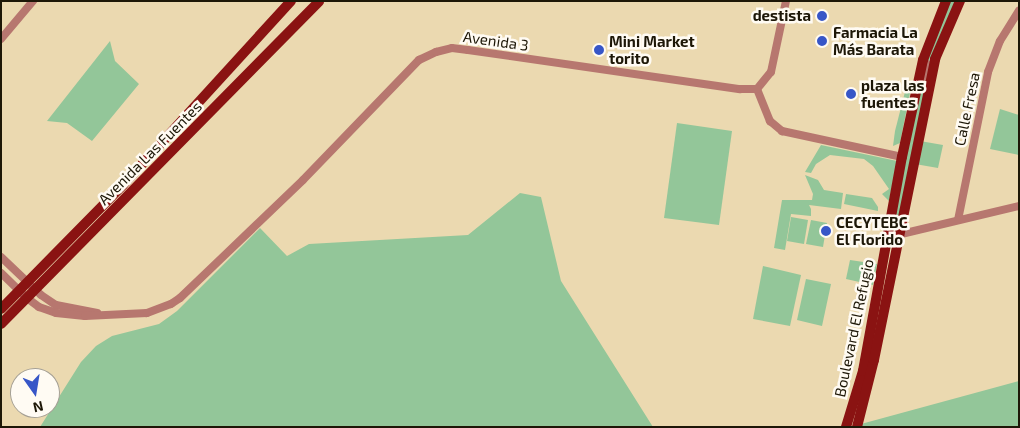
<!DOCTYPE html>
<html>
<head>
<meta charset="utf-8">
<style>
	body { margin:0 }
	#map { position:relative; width:1020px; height:428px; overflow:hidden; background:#ebd9b0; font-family:"Exo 2",sans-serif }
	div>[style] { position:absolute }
	.green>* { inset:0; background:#93c699 }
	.minor>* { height:8px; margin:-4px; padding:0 4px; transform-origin:4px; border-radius:4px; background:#b7776f }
	.major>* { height:10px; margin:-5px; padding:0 5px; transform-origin:5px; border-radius:5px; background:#8a1312 }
	.dots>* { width:14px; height:14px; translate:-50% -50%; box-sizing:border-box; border:2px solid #fffbf3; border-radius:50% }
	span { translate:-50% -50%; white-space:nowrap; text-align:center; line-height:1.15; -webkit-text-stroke:5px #fffbf3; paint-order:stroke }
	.poi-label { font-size:15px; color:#1d1707; font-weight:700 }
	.right { translate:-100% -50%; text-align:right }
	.left { translate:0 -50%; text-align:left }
	.street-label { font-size:15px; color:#1d1707 }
	.frame { position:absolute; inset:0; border:2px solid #1d1707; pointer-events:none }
	.north { position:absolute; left:10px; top:368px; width:50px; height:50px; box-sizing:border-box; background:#fffbf3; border:1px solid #a5a095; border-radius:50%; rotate:167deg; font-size:14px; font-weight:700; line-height:20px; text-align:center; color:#1d1707 }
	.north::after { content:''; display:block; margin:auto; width:18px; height:22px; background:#3756c7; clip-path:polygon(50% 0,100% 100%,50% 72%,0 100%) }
</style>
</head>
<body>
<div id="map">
	<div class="green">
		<div style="clip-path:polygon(951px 1px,956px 1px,945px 24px,899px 224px,892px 223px,926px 62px,943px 15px)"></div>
		<div style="clip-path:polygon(110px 41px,115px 61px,139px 84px,92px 141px,67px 123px,47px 121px)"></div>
		<div style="clip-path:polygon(912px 83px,900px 143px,893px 146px,895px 131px,907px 84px)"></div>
		<div style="clip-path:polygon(1000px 109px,1019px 115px,1019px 155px,990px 149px)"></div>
		<div style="clip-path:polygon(677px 123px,732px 131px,719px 225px,664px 218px)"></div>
		<div style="clip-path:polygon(920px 141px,943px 145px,938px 168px,915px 164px)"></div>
		<div style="clip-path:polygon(821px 145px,897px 161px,889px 201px,882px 194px,889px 189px,873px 166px,864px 159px,830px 155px,816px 164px,811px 173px,805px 172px)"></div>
		<div style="clip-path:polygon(805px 175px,818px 180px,824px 190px,843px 193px,841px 209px,809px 205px,811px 209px,811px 216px,791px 214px,785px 250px,774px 248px,782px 200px,812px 200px,813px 194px)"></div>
		<div style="clip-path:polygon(520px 193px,541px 197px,561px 281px,653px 427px,40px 427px,81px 362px,96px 346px,112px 336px,159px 324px,177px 311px,260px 228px,287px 256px,309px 244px,468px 235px)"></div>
		<div style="clip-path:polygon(846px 194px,872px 198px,878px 207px,878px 211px,844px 204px)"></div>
		<div style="clip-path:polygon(791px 217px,808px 220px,804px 244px,787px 241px)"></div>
		<div style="clip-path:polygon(811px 220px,827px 223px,823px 247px,806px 244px)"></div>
		<div style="clip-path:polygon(850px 260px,877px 264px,873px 285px,846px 279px)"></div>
		<div style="clip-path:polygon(763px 266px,801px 275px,790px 326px,753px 319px)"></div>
		<div style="clip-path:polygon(806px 279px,831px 284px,822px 326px,797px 320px)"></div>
		<div style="clip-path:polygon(1019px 381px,1019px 427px,860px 427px,861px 424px)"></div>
	</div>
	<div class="minor">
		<div style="left:1px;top:39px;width:50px;rotate:-49.9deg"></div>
		<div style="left:923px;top:60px;width:7px;rotate:45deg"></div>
		<div style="left:928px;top:65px;width:21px;rotate:98deg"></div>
		<div style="left:757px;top:89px;width:35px;rotate:68deg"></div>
		<div style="left:770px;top:121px;width:16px;rotate:40deg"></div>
		<div style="left:782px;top:131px;width:123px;rotate:12.2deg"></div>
		<div style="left:757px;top:89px;width:22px;rotate:-51deg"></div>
		<div style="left:771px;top:72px;width:73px;rotate:-78.1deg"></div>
		<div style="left:958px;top:220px;width:151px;rotate:-78.5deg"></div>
		<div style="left:988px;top:72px;width:33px;rotate:-69deg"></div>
		<div style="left:1000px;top:41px;width:36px;rotate:-58deg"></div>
		<div style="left:897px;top:235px;width:125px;rotate:-13.4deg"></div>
		<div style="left:1px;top:257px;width:55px;rotate:43.5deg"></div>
		<div style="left:41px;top:295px;width:18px;rotate:34deg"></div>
		<div style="left:56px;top:305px;width:42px;rotate:11deg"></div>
		<div style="left:1px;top:273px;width:36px;rotate:44deg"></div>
		<div style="left:27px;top:298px;width:15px;rotate:37deg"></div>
		<div style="left:39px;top:307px;width:18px;rotate:19deg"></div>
		<div style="left:56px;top:313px;width:29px;rotate:6deg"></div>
		<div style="left:85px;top:316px;width:62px;rotate:-2.8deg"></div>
		<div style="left:147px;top:313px;width:26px;rotate:-21deg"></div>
		<div style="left:171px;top:304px;width:11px;rotate:-34deg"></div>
		<div style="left:180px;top:298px;width:170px;rotate:-43.8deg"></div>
		<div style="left:303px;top:180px;width:167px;rotate:-46deg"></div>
		<div style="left:419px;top:60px;width:19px;rotate:-25deg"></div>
		<div style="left:436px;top:52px;width:16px;rotate:-14deg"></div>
		<div style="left:452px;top:48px;width:16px;rotate:7deg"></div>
		<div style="left:468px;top:50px;width:275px;rotate:8.2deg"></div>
		<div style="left:740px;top:89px;width:17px"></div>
	</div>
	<div class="major">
		<div style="left:1px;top:309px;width:174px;rotate:-45.5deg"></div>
		<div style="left:123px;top:185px;width:249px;rotate:-47.6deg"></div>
		<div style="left:1px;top:324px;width:453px;rotate:-45.4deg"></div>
		<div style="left:846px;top:427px;width:59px;rotate:-73.1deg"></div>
		<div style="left:863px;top:371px;width:218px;rotate:-79.7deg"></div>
		<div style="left:902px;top:157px;width:99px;rotate:-77.8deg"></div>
		<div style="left:923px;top:60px;width:63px;rotate:-68.7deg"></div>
		<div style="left:857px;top:427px;width:69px;rotate:-75.8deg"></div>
		<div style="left:874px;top:360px;width:307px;rotate:-78.5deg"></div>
		<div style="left:935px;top:59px;width:63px;rotate:-66.7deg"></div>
	</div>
	<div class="dots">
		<div style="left:822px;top:16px;background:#3756c7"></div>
		<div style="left:822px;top:41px;background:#3756c7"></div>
		<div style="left:599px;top:50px;background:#3756c7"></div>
		<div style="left:851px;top:94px;background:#3756c7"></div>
		<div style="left:826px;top:231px;background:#3756c7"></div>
	</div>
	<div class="poi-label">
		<span class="right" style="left:811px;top:16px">destista</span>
		<span class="left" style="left:833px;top:41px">Farmacia La<br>Más Barata</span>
		<span class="left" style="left:609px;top:50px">Mini Market<br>torito</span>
		<span class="left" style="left:861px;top:94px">plaza las<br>fuentes</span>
		<span class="left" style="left:836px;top:231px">CECYTEBC<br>El Florido</span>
	</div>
	<div class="street-label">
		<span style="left:496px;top:41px;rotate:8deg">Avenida 3</span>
		<span style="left:967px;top:109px;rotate:-78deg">Calle Fresa</span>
		<span style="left:150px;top:153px;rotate:-45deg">Avenida Las Fuentes</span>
		<span style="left:854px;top:328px;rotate:-78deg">Boulevard El Refugio</span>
	</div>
	<div class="frame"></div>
	<div class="north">N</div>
</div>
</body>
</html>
